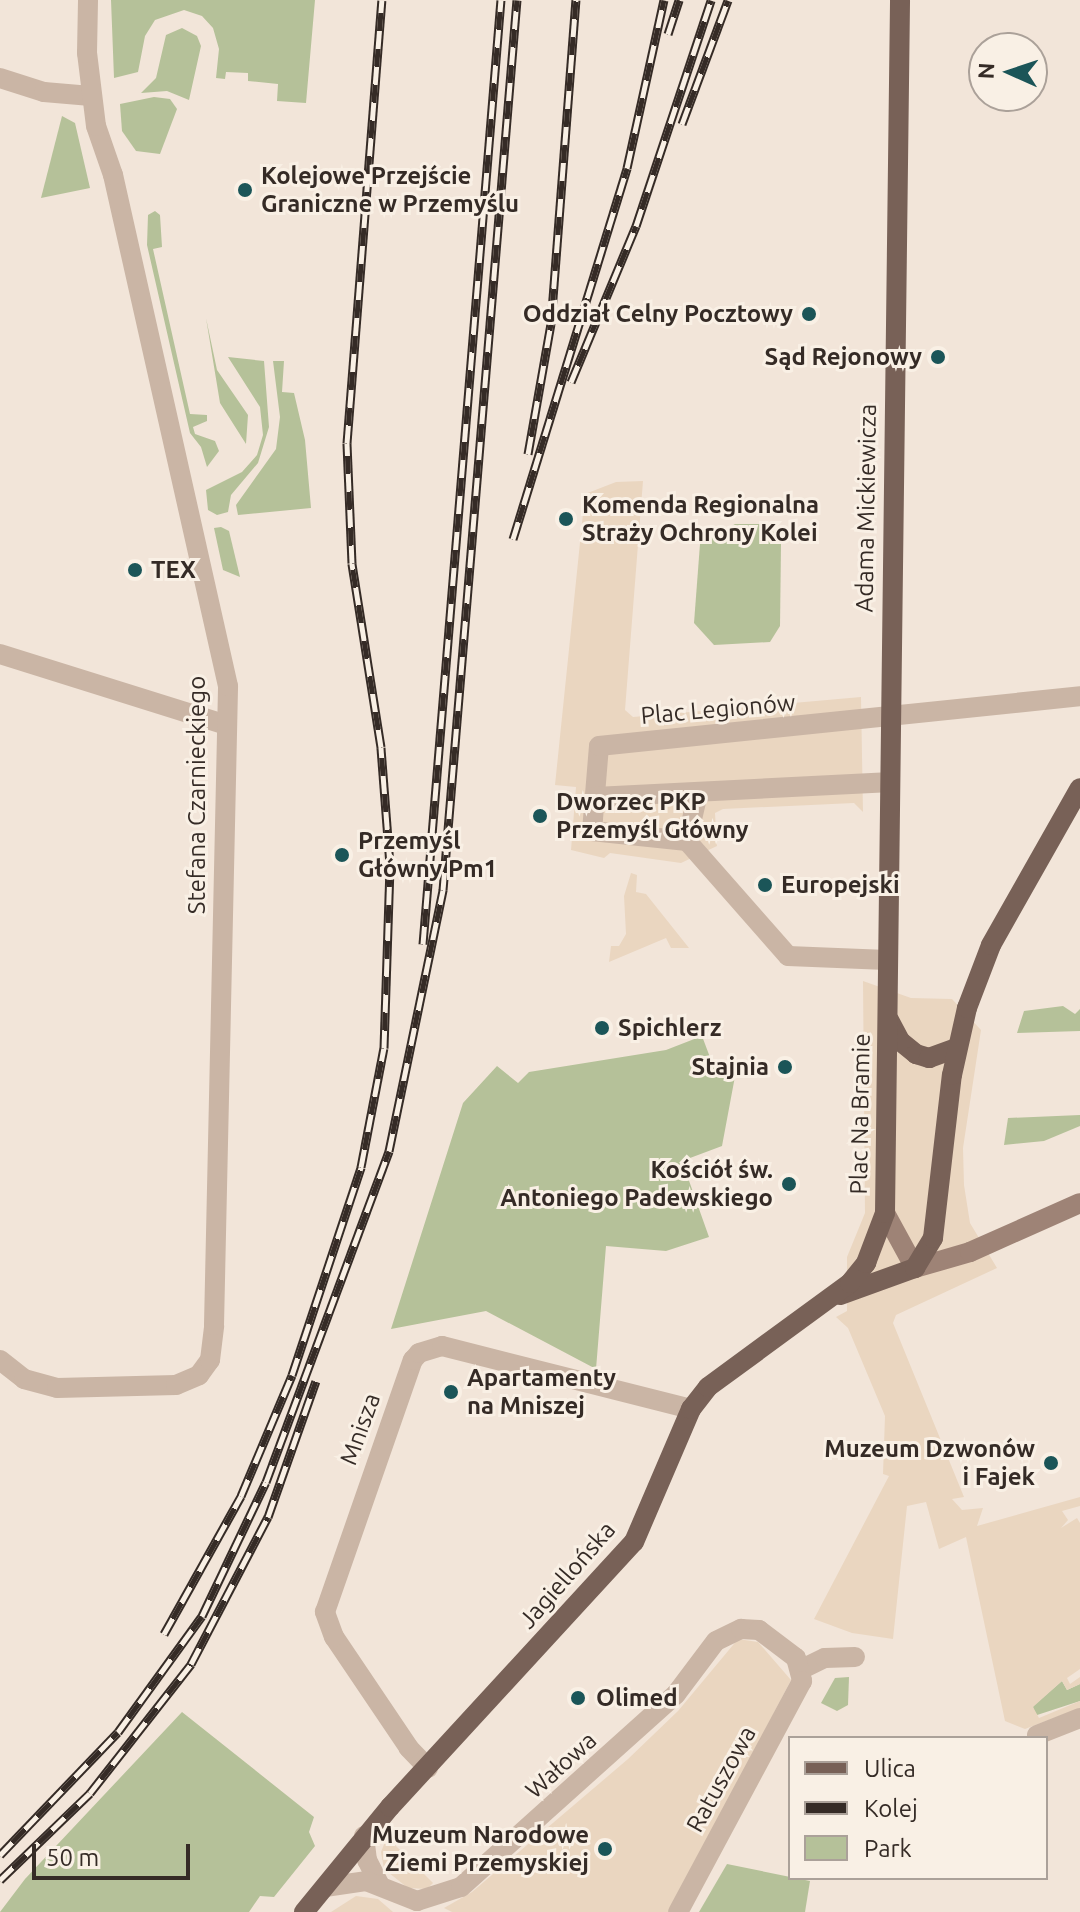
<!DOCTYPE html>
<html>
<head>
<meta charset="utf-8">
<style>
	body { margin:0 }
	#map { position:relative; width:1080px; height:1912px; overflow:hidden; background:#f2e5d9; font-family:Ubuntu,sans-serif }
	div>[style] { position:absolute }
	.green>* { inset:0; background:#b5c199 }
	.plaza>* { inset:0; background:#ead6c0 }
	.street>* { height:20px; margin:-10px; padding:0 10px; transform-origin:10px; border-radius:10px; background:#cab5a5 }
	.secondary>* { height:20px; margin:-10px; padding:0 10px; transform-origin:10px; border-radius:10px; background:#9e8376 }
	.primary>* { height:20px; margin:-10px; padding:0 10px; transform-origin:10px; border-radius:10px; background:#786157 }
	.rail>* { height:9px; margin-top:-4.5px; transform-origin:0; background:repeating-linear-gradient(90deg,#f9f0e5 0 18px,#352b26 0 36px); box-sizing:border-box; border-block:2px solid #352b26 }
	.dots>* { width:22px; height:22px; translate:-50% -50%; box-sizing:border-box; border:4px solid #f9f0e5; border-radius:50% }
	span { translate:-50% -50%; white-space:nowrap; text-align:center; line-height:1.15; -webkit-text-stroke:6px #f9f0e5; paint-order:stroke }
	.poi-label { font-size:24px; color:#352b26; font-weight:700 }
	.left { translate:0 -50%; text-align:left }
	.right { translate:-100% -50%; text-align:right }
	.street-label { font-size:24px; color:#352b26 }
	.legend { position:absolute; left:788px; top:1736px; width:260px; height:144px; box-sizing:border-box; background:#f9f0e5; border:2px solid #aba199; margin:0; padding:10px 14px; list-style:none; font-size:24px; color:#352b26 }
	.legend li { display:flex; align-items:center; gap:16px; height:40px }
	.legend b { width:40px; border:2px solid #aba199 }
	.north { position:absolute; left:968px; top:32px; width:80px; height:80px; box-sizing:border-box; background:#f9f0e5; border:2px solid #aba199; border-radius:50%; rotate:273deg; font-size:22px; font-weight:700; line-height:32px; text-align:center; color:#352b26 }
	.north::after { content:''; display:block; margin:auto; width:28px; height:36px; background:#1b5558; clip-path:polygon(50% 0,100% 100%,50% 72%,0 100%) }
	.scale { position:absolute; left:32px; top:1844px; width:158px; height:36px; box-sizing:border-box; border:4px solid #352b26; border-top:0; padding-left:10px; font-size:24px; line-height:28px; white-space:nowrap; color:#352b26; -webkit-text-stroke:6px #f9f0e5; paint-order:stroke }
</style>
</head>
<body>
<div id="map">
	<div class="green">
		<div style="clip-path:polygon(111px 0,315px 0,306px 103px,277px 101px,278px 84px,248px 81px,248px 73px,226px 72px,225px 79px,216px 78px,219px 49px,213px 28px,202px 16px,184px 10px,155px 20px,145px 36px,138px 72px,114px 78px)"></div>
		<div style="clip-path:polygon(182px 28px,197px 36px,201px 46px,189px 100px,167px 91px,141px 93px,156px 78px,166px 35px)"></div>
		<div style="clip-path:polygon(154px 97px,170px 99px,177px 109px,160px 154px,136px 151px,122px 131px,120px 104px)"></div>
		<div style="clip-path:polygon(62px 116px,75px 123px,90px 188px,41px 198px)"></div>
		<div style="clip-path:polygon(155px 211px,160px 215px,162px 247px,153px 249px,190px 414px,207px 415px,207px 421px,193px 427px,195px 434px,215px 441px,219px 451px,207px 467px,201px 447px,190px 433px,147px 245px,148px 215px)"></div>
		<div style="clip-path:polygon(206px 318px,217px 370px,248px 415px,246px 444px,220px 403px)"></div>
		<div style="clip-path:polygon(228px 357px,264px 361px,269px 427px,258px 463px,231px 495px,228px 512px,217px 515px,208px 510px,206px 490px,242px 472px,257px 455px,263px 435px,260px 407px)"></div>
		<div style="clip-path:polygon(273px 361px,284px 361px,282px 392px,294px 393px,305px 440px,311px 508px,238px 515px,236px 505px,276px 449px,280px 417px)"></div>
		<div style="clip-path:polygon(735px 524px,768px 524px,781px 544px,780px 626px,770px 642px,714px 645px,694px 623px,700px 544px)"></div>
		<div style="clip-path:polygon(221px 527px,229px 531px,240px 577px,223px 570px,214px 528px)"></div>
		<div style="clip-path:polygon(1063px 1006px,1075px 1014px,1080px 1009px,1080px 1031px,1017px 1033px,1024px 1011px)"></div>
		<div style="clip-path:polygon(702px 1036px,711px 1060px,736px 1071px,722px 1146px,682px 1161px,709px 1237px,666px 1251px,606px 1246px,596px 1369px,486px 1311px,391px 1329px,463px 1103px,497px 1066px,518px 1083px,529px 1072px,666px 1050px)"></div>
		<div style="clip-path:polygon(1080px 1115px,1080px 1126px,1044px 1141px,1004px 1145px,1008px 1118px)"></div>
		<div style="clip-path:polygon(849px 1677px,848px 1705px,837px 1711px,821px 1703px,835px 1678px)"></div>
		<div style="clip-path:polygon(1062px 1681px,1067px 1690px,1080px 1684px,1080px 1701px,1034px 1716px,1033px 1706px)"></div>
		<div style="clip-path:polygon(182px 1712px,314px 1817px,309px 1832px,315px 1846px,274px 1897px,260px 1896px,249px 1912px,0 1912px,25px 1879px)"></div>
		<div style="clip-path:polygon(727px 1864px,810px 1881px,805px 1912px,699px 1912px)"></div>
	</div>
	<div class="plaza">
		<div style="clip-path:polygon(643px 481px,625px 710px,633px 717px,861px 697px,863px 812px,854px 803px,723px 809px,715px 813px,717px 846px,681px 863px,610px 853px,604px 858px,571px 850px,576px 787px,555px 785px,585px 494px,616px 482px)"></div>
		<div style="clip-path:polygon(631px 873px,637px 875px,636px 892px,646px 894px,689px 948px,671px 948px,666px 938px,609px 962px,611px 946px,619px 946px,626px 934px,624px 896px)"></div>
		<div style="clip-path:polygon(863px 981px,911px 998px,952px 999px,981px 1030px,963px 1148px,964px 1185px,970px 1223px,997px 1268px,896px 1315px,893px 1323px,964px 1497px,952px 1499px,962px 1510px,983px 1508px,977px 1526px,1080px 1497px,1080px 1506px,1062px 1511px,1068px 1520px,1061px 1528px,1077px 1518px,1080px 1523px,1080px 1669px,1067px 1678px,1070px 1684px,1080px 1677px,1080px 1684px,1067px 1690px,1062px 1681px,1033px 1707px,1039px 1718px,1080px 1701px,1080px 1708px,1025px 1729px,1005px 1721px,966px 1537px,939px 1549px,926px 1502px,907px 1506px,893px 1639px,852px 1633px,814px 1619px,889px 1476px,883px 1474px,885px 1416px,848px 1328px,836px 1317px,847px 1311px,847px 1257px,865px 1213px)"></div>
		<div style="clip-path:polygon(738px 1639px,758px 1642px,791px 1680px,670px 1912px,452px 1912px,444px 1908px,472px 1892px,628px 1759px,678px 1711px)"></div>
		<div style="clip-path:polygon(387px 1837px,433px 1883px,427px 1889px,408px 1888px,384px 1869px,381px 1852px)"></div>
		<div style="clip-path:polygon(356px 1896px,378px 1899px,393px 1912px,331px 1912px)"></div>
	</div>
	<div class="street">
		<div style="left:0;top:78px;width:46px;rotate:17.7deg"></div>
		<div style="left:44px;top:92px;width:47px;rotate:4.9deg"></div>
		<div style="left:0;top:654px;width:237px;rotate:17.4deg"></div>
		<div style="left:698px;top:793px;width:49px;rotate:102.9deg"></div>
		<div style="left:687px;top:841px;width:96px;rotate:-174deg"></div>
		<div style="left:592px;top:831px;width:85px;rotate:-85.3deg"></div>
		<div style="left:599px;top:746px;width:484px;rotate:-5.9deg"></div>
		<div style="left:595px;top:797px;width:292px;rotate:-2.9deg"></div>
		<div style="left:687px;top:841px;width:153px;rotate:48.7deg"></div>
		<div style="left:788px;top:956px;width:99px;rotate:2.3deg"></div>
		<div style="left:0;top:1360px;width:31px;rotate:38deg"></div>
		<div style="left:24px;top:1379px;width:34px;rotate:15deg"></div>
		<div style="left:57px;top:1388px;width:119px;rotate:-1.4deg"></div>
		<div style="left:176px;top:1385px;width:25px;rotate:-23deg"></div>
		<div style="left:199px;top:1375px;width:19px;rotate:-54deg"></div>
		<div style="left:210px;top:1360px;width:35px;rotate:-83deg"></div>
		<div style="left:214px;top:1325px;width:639px;rotate:-88.74deg"></div>
		<div style="left:228px;top:686px;width:524px;rotate:-102.68deg"></div>
		<div style="left:113px;top:175px;width:52px;rotate:-109.1deg"></div>
		<div style="left:96px;top:126px;width:74px;rotate:-97deg"></div>
		<div style="left:87px;top:53px;width:53px;rotate:-88.9deg"></div>
		<div style="left:802px;top:1669px;width:25px;rotate:-26deg"></div>
		<div style="left:825px;top:1658px;width:30px;rotate:-2deg"></div>
		<div style="left:1037px;top:1735px;width:46px;rotate:-21.6deg"></div>
		<div style="left:428px;top:1768px;width:28px;rotate:-134deg"></div>
		<div style="left:409px;top:1748px;width:134px;rotate:-124deg"></div>
		<div style="left:334px;top:1637px;width:27px;rotate:-110deg"></div>
		<div style="left:325px;top:1612px;width:267px;rotate:-70.8deg"></div>
		<div style="left:413px;top:1360px;width:9px;rotate:-49deg"></div>
		<div style="left:419px;top:1353px;width:24px;rotate:-17deg"></div>
		<div style="left:442px;top:1346px;width:257px;rotate:14.2deg"></div>
		<div style="left:364px;top:1836px;width:24px;rotate:83deg"></div>
		<div style="left:367px;top:1860px;width:27px;rotate:63deg"></div>
		<div style="left:325px;top:1887px;width:41px;rotate:-8.3deg"></div>
		<div style="left:366px;top:1881px;width:55px;rotate:21.4deg"></div>
		<div style="left:417px;top:1901px;width:46px;rotate:-17.7deg"></div>
		<div style="left:461px;top:1887px;width:289px;rotate:-41.9deg"></div>
		<div style="left:676px;top:1694px;width:66px;rotate:-53deg"></div>
		<div style="left:716px;top:1641px;width:28px;rotate:-26deg"></div>
		<div style="left:741px;top:1629px;width:18px;rotate:3deg"></div>
		<div style="left:759px;top:1630px;width:46px;rotate:37.1deg"></div>
		<div style="left:796px;top:1658px;width:24px;rotate:75deg"></div>
		<div style="left:802px;top:1681px;width:262px;rotate:118.2deg"></div>
	</div>
	<div class="secondary">
		<div style="left:885px;top:1213px;width:63px;rotate:61.4deg"></div>
		<div style="left:915px;top:1268px;width:57px;rotate:-16.2deg"></div>
		<div style="left:970px;top:1252px;width:120px;rotate:-24deg"></div>
	</div>
	<div class="primary">
		<div style="left:889px;top:1020px;width:24px;rotate:62deg"></div>
		<div style="left:900px;top:1041px;width:21px;rotate:39deg"></div>
		<div style="left:916px;top:1054px;width:14px;rotate:17deg"></div>
		<div style="left:929px;top:1058px;width:30px;rotate:-20deg"></div>
		<div style="left:840px;top:1295px;width:80px;rotate:-19.8deg"></div>
		<div style="left:915px;top:1268px;width:35px;rotate:-59deg"></div>
		<div style="left:933px;top:1238px;width:164px;rotate:-83.4deg"></div>
		<div style="left:952px;top:1075px;width:69px;rotate:-77.4deg"></div>
		<div style="left:967px;top:1008px;width:67px;rotate:-69.1deg"></div>
		<div style="left:991px;top:945px;width:180px;rotate:-60.5deg"></div>
		<div style="left:304px;top:1912px;width:136px;rotate:-50.7deg"></div>
		<div style="left:390px;top:1807px;width:360px;rotate:-47.4deg"></div>
		<div style="left:634px;top:1542px;width:145px;rotate:-66.8deg"></div>
		<div style="left:691px;top:1409px;width:28px;rotate:-52deg"></div>
		<div style="left:708px;top:1387px;width:176px;rotate:-36.2deg"></div>
		<div style="left:850px;top:1283px;width:26px;rotate:-51deg"></div>
		<div style="left:866px;top:1263px;width:53px;rotate:-69.2deg"></div>
		<div style="left:885px;top:1213px;width:1213px;rotate:-89.29deg"></div>
	</div>
	<div class="rail">
		<div style="left:668px;top:34px;width:36px;rotate:-72deg"></div>
		<div style="left:682px;top:124px;width:132px;rotate:-69.6deg"></div>
		<div style="left:571px;top:382px;width:169px;rotate:-67.4deg"></div>
		<div style="left:636px;top:226px;width:238px;rotate:-71.6deg"></div>
		<div style="left:528px;top:454px;width:132px;rotate:-80deg"></div>
		<div style="left:551px;top:324px;width:325px;rotate:-85.6deg"></div>
		<div style="left:513px;top:539px;width:388px;rotate:-72.9deg"></div>
		<div style="left:627px;top:168px;width:172px;rotate:-77.6deg"></div>
		<div style="left:423px;top:944px;width:947px;rotate:-85.28deg"></div>
		<div style="left:164px;top:1634px;width:158px;rotate:-60.8deg"></div>
		<div style="left:241px;top:1496px;width:131px;rotate:-67.1deg"></div>
		<div style="left:292px;top:1375px;width:219px;rotate:-71.6deg"></div>
		<div style="left:361px;top:1167px;width:121px;rotate:-79.1deg"></div>
		<div style="left:384px;top:1048px;width:183px;rotate:-88.1deg"></div>
		<div style="left:390px;top:865px;width:118px;rotate:-94.4deg"></div>
		<div style="left:381px;top:747px;width:186px;rotate:-99deg"></div>
		<div style="left:352px;top:563px;width:120px;rotate:-92.4deg"></div>
		<div style="left:347px;top:443px;width:444px;rotate:-85.5deg"></div>
		<div style="left:0;top:1855px;width:170px;rotate:-46.2deg"></div>
		<div style="left:118px;top:1732px;width:143px;rotate:-54.1deg"></div>
		<div style="left:202px;top:1616px;width:148px;rotate:-64.5deg"></div>
		<div style="left:266px;top:1482px;width:353px;rotate:-69.6deg"></div>
		<div style="left:389px;top:1151px;width:267px;rotate:-78.3deg"></div>
		<div style="left:443px;top:890px;width:893px;rotate:-85.25deg"></div>
		<div style="left:0;top:1880px;width:125px;rotate:-44deg"></div>
		<div style="left:90px;top:1793px;width:164px;rotate:-51.9deg"></div>
		<div style="left:191px;top:1664px;width:166px;rotate:-62.4deg"></div>
		<div style="left:268px;top:1517px;width:144px;rotate:-70.6deg"></div>
	</div>
	<div class="dots">
		<div style="left:245px;top:190px;background:#1b5558"></div>
		<div style="left:809px;top:314px;background:#1b5558"></div>
		<div style="left:938px;top:357px;background:#1b5558"></div>
		<div style="left:566px;top:519px;background:#1b5558"></div>
		<div style="left:135px;top:570px;background:#1b5558"></div>
		<div style="left:540px;top:816px;background:#1b5558"></div>
		<div style="left:342px;top:855px;background:#1b5558"></div>
		<div style="left:765px;top:885px;background:#1b5558"></div>
		<div style="left:602px;top:1028px;background:#1b5558"></div>
		<div style="left:785px;top:1067px;background:#1b5558"></div>
		<div style="left:789px;top:1184px;background:#1b5558"></div>
		<div style="left:451px;top:1392px;background:#1b5558"></div>
		<div style="left:1051px;top:1463px;background:#1b5558"></div>
		<div style="left:578px;top:1698px;background:#1b5558"></div>
		<div style="left:605px;top:1849px;background:#1b5558"></div>
	</div>
	<div class="poi-label">
		<span class="left" style="left:261px;top:190px">Kolejowe Przejście<br>Graniczne w Przemyślu</span>
		<span class="right" style="left:793px;top:314px">Oddział Celny Pocztowy</span>
		<span class="right" style="left:922px;top:357px">Sąd Rejonowy</span>
		<span class="left" style="left:582px;top:519px">Komenda Regionalna<br>Straży Ochrony Kolei</span>
		<span class="left" style="left:151px;top:570px">TEX</span>
		<span class="left" style="left:556px;top:816px">Dworzec PKP<br>Przemyśl Główny</span>
		<span class="left" style="left:358px;top:855px">Przemyśl<br>Główny Pm1</span>
		<span class="left" style="left:781px;top:885px">Europejski</span>
		<span class="left" style="left:618px;top:1028px">Spichlerz</span>
		<span class="right" style="left:769px;top:1067px">Stajnia</span>
		<span class="right" style="left:773px;top:1184px">Kościół św.<br>Antoniego Padewskiego</span>
		<span class="left" style="left:467px;top:1392px">Apartamenty<br>na Mniszej</span>
		<span class="right" style="left:1035px;top:1463px">Muzeum Dzwonów<br>i Fajek</span>
		<span class="left" style="left:596px;top:1698px">Olimed</span>
		<span class="right" style="left:589px;top:1849px">Muzeum Narodowe<br>Ziemi Przemyskiej</span>
	</div>
	<div class="street-label">
		<span style="left:866px;top:508px;rotate:-89deg">Adama Mickiewicza</span>
		<span style="left:718px;top:709px;rotate:-5deg">Plac Legionów</span>
		<span style="left:197px;top:795px;rotate:-90deg">Stefana Czarnieckiego</span>
		<span style="left:860px;top:1114px;rotate:-89deg">Plac Na Bramie</span>
		<span style="left:360px;top:1429px;rotate:-70deg">Mnisza</span>
		<span style="left:567px;top:1575px;rotate:-49deg">Jagiellońska</span>
		<span style="left:561px;top:1765px;rotate:-42deg">Wałowa</span>
		<span style="left:721px;top:1779px;rotate:-61deg">Ratuszowa</span>
	</div>
	<ul class="legend">
	<li><b style="height:10px;background:#786157"></b>Ulica</li>
	<li><b style="height:10px;background:#352b26"></b>Kolej</li>
	<li><b style="height:22px;background:#b5c199"></b>Park</li>
	</ul>
	<div class="north">N</div>
	<div class="scale">50 m</div>
</div>
</body>
</html>
